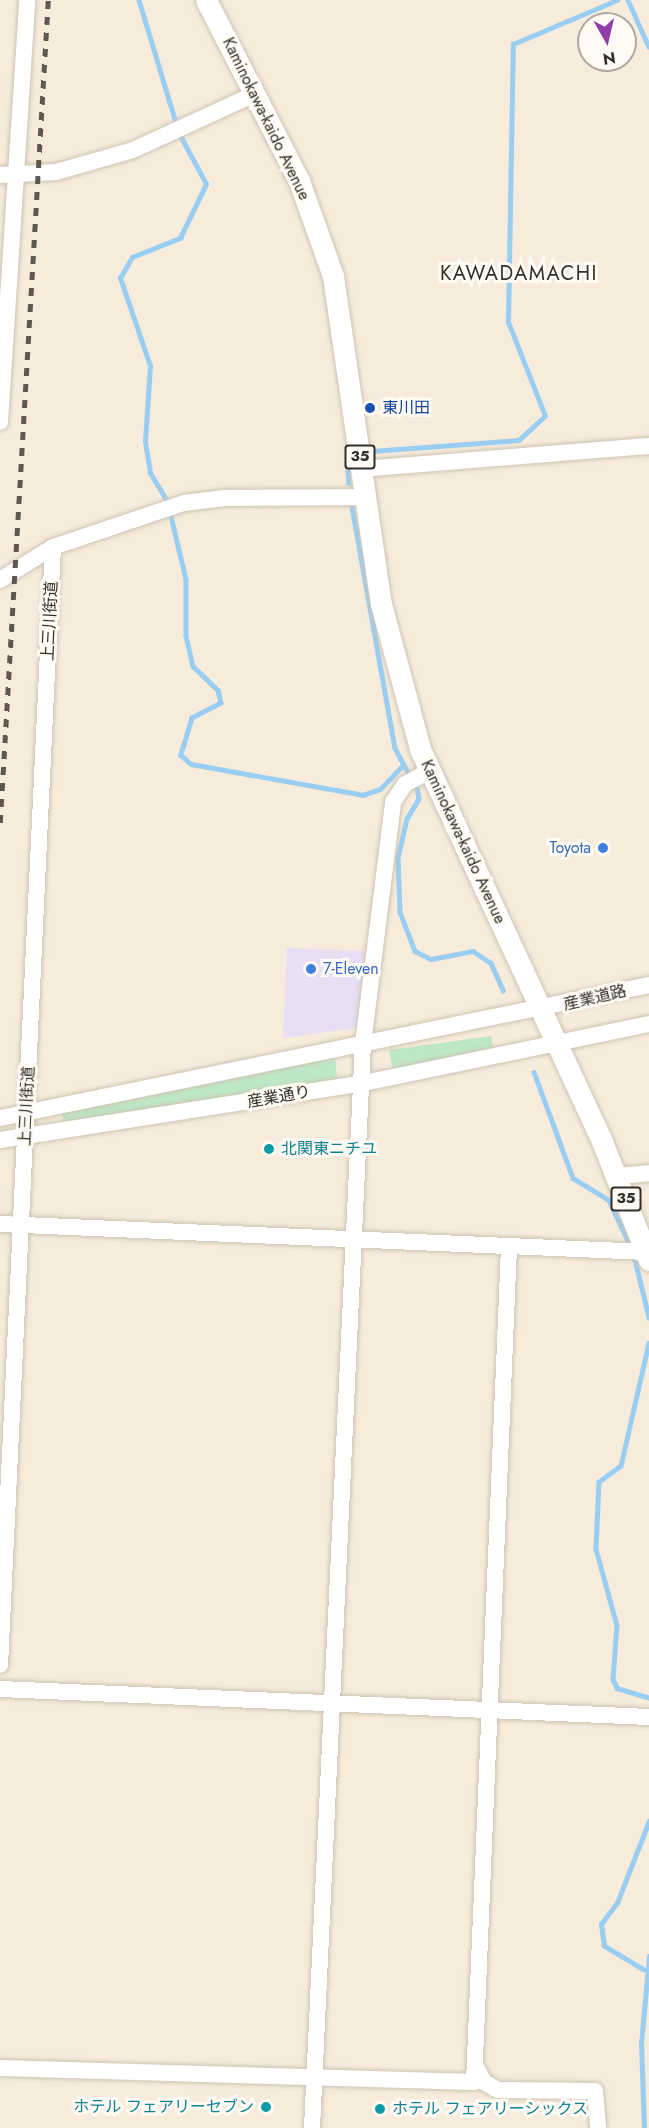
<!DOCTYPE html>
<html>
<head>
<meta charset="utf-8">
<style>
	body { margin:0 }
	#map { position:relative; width:649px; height:2128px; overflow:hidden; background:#f7ecdc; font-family:Jost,"Noto Sans JP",sans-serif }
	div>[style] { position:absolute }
	.commercial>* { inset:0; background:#e9dff4 }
	.green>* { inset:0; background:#bde8c6 }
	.stream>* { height:4.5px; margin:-2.25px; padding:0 2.25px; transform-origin:2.25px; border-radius:2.25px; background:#99cef2 }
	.roads { filter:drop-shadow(0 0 2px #cdc3b3) drop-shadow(0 0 2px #cdc3b3) }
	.minor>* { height:16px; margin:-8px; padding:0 8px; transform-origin:8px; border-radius:8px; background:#fff }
	.major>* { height:21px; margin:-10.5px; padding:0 10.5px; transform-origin:10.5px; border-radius:10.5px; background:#fff }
	.rail>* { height:4.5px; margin-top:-2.25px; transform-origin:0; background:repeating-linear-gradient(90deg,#5d5850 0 8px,transparent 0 16px) }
	.dots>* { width:16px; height:16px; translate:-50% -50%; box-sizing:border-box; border:3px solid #fffbf4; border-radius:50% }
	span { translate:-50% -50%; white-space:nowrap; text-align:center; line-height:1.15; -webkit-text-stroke:6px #fffbf4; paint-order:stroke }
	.shield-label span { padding:2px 4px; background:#fffbf4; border:2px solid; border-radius:4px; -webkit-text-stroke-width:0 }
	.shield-label { font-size:15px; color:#322e28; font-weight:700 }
	.street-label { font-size:16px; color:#322e28 }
	.transit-label { font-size:16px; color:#164399 }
	.left { translate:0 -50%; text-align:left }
	.shop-label { font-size:16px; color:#366cbe }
	.right { translate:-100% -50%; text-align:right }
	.culture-label { font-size:16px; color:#0d838f }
	.quarter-label { font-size:20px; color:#322e28; letter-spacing:1.5px }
	.north { position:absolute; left:577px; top:12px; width:60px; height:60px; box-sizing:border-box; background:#fffbf4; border:2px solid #ada9a2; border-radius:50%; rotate:172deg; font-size:16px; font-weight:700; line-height:24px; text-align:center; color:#322e28 }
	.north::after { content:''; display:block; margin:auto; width:21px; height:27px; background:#903cab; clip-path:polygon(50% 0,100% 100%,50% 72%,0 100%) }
</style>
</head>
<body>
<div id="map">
	<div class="commercial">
		<div style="clip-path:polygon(287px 948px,365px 951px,357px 1028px,283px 1038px)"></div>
	</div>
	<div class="green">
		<div style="clip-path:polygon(491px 1036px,494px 1051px,393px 1070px,389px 1050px)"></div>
		<div style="clip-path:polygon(335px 1057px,337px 1079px,63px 1122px,62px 1113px)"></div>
	</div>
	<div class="stream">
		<div style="left:139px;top:0;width:132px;rotate:73.2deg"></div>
		<div style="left:628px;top:0;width:51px;rotate:65.9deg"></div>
		<div style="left:372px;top:451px;width:147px;rotate:-4.3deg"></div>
		<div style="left:519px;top:440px;width:35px;rotate:-43deg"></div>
		<div style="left:545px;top:416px;width:101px;rotate:-111.5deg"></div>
		<div style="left:508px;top:322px;width:278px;rotate:-89deg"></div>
		<div style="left:513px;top:44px;width:113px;rotate:-22.9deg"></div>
		<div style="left:348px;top:470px;width:13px;rotate:86deg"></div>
		<div style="left:168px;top:503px;width:35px;rotate:-121deg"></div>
		<div style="left:150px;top:473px;width:32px;rotate:-99deg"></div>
		<div style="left:145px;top:441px;width:75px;rotate:-86.2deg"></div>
		<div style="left:150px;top:366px;width:93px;rotate:-108.8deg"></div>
		<div style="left:120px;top:278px;width:24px;rotate:-60deg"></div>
		<div style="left:132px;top:257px;width:52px;rotate:-21.6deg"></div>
		<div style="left:180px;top:238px;width:60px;rotate:-64.3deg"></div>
		<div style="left:206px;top:184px;width:57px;rotate:-118.4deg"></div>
		<div style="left:352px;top:507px;width:245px;rotate:79.9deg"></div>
		<div style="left:395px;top:748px;width:27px;rotate:62deg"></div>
		<div style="left:170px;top:512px;width:69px;rotate:76.6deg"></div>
		<div style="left:186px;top:579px;width:57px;rotate:90deg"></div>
		<div style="left:186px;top:636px;width:31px;rotate:77deg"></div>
		<div style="left:193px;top:666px;width:35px;rotate:44deg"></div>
		<div style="left:218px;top:690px;width:13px;rotate:77deg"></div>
		<div style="left:221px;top:703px;width:33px;rotate:153deg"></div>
		<div style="left:192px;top:718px;width:39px;rotate:107deg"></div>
		<div style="left:181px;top:755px;width:13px;rotate:42deg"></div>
		<div style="left:191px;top:764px;width:175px;rotate:10.2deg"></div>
		<div style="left:363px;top:795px;width:18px;rotate:-19deg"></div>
		<div style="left:380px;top:789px;width:33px;rotate:-46deg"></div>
		<div style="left:417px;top:787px;width:12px;rotate:81deg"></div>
		<div style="left:419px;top:799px;width:23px;rotate:121deg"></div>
		<div style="left:407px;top:819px;width:39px;rotate:103deg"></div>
		<div style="left:398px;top:857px;width:55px;rotate:87.9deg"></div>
		<div style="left:400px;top:912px;width:42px;rotate:69deg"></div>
		<div style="left:415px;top:951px;width:18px;rotate:27deg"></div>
		<div style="left:431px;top:959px;width:43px;rotate:-10.8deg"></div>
		<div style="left:473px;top:951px;width:22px;rotate:34deg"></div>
		<div style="left:491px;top:963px;width:30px;rotate:66deg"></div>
		<div style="left:534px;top:1072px;width:113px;rotate:69.8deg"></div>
		<div style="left:573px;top:1178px;width:42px;rotate:31.4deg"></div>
		<div style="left:609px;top:1200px;width:45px;rotate:65.1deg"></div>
		<div style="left:635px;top:1260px;width:59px;rotate:76.2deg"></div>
		<div style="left:649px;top:1343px;width:126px;rotate:102.8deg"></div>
		<div style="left:621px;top:1466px;width:27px;rotate:144deg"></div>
		<div style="left:599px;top:1482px;width:67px;rotate:92.6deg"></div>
		<div style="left:596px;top:1549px;width:79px;rotate:74.6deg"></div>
		<div style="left:617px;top:1625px;width:54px;rotate:94.2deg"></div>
		<div style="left:613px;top:1679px;width:10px;rotate:66deg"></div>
		<div style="left:617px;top:1688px;width:34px;rotate:17deg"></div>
		<div style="left:644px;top:1970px;width:47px;rotate:-149deg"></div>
		<div style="left:604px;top:1946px;width:22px;rotate:-98deg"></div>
		<div style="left:601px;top:1924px;width:26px;rotate:-53deg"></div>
		<div style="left:617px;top:1903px;width:88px;rotate:-68.7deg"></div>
		<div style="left:644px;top:2128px;width:84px;rotate:-92deg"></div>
		<div style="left:641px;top:2044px;width:88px;rotate:-84.8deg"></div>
	</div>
	<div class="roads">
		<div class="minor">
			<div style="left:0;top:175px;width:56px;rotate:-3.1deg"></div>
			<div style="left:56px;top:172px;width:80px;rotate:-15.9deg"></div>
			<div style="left:133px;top:150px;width:134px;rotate:-24.7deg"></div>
			<div style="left:0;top:422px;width:423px;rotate:-86.3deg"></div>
			<div style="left:361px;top:469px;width:289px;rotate:-4.6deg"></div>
			<div style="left:0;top:580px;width:62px;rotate:-31.9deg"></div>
			<div style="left:53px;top:547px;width:138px;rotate:-18.6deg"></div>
			<div style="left:184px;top:503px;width:39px;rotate:-7deg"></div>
			<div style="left:223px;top:498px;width:142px;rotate:-0.4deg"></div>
			<div style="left:0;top:1118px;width:662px;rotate:-11.58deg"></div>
			<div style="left:0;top:1140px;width:363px;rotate:-8.9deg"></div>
			<div style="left:359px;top:1084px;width:296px;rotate:-11.7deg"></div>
			<div style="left:617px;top:1176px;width:32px;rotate:-5deg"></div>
			<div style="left:0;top:1224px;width:647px;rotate:2.48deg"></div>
			<div style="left:0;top:1665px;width:1119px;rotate:-87.29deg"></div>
			<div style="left:0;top:1689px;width:650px;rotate:2.47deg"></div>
			<div style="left:475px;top:2065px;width:19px;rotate:62deg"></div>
			<div style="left:484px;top:2082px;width:16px;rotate:30deg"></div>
			<div style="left:498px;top:2090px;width:97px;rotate:0.6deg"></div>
			<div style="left:595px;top:2091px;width:37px;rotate:85deg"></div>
			<div style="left:0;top:2068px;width:474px;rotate:1.7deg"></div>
			<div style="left:474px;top:2082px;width:837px;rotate:-87.6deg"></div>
			<div style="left:312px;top:2128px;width:1085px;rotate:-87.31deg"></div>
			<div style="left:363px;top:1044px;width:244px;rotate:-82.9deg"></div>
			<div style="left:393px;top:802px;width:22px;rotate:-56deg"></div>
			<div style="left:405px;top:784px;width:27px;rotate:-28deg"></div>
		</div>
		<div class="major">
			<div style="left:206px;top:0;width:203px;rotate:62.8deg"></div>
			<div style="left:299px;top:181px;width:101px;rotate:70.3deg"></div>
			<div style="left:333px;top:276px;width:331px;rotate:81.7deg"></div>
			<div style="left:381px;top:604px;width:150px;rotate:74.9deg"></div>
			<div style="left:420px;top:749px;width:430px;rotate:65.1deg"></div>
			<div style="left:601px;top:1139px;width:130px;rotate:68.4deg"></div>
		</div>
	</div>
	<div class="rail">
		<div style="left:0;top:823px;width:824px;rotate:-86.66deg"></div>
	</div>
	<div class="dots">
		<div style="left:370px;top:408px;background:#1a4fb4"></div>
		<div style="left:603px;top:848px;background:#3f7fe0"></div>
		<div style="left:311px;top:969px;background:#3f7fe0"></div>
		<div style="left:269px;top:1149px;background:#0f9aa8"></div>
		<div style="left:266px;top:2107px;background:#0f9aa8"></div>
		<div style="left:380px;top:2109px;background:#0f9aa8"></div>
	</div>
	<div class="shield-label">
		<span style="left:360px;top:457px">35</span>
		<span style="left:626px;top:1199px">35</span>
	</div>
	<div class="street-label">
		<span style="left:266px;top:119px;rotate:64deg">Kaminokawa-kaido Avenue</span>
		<span style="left:50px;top:621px;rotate:-87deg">上三川街道</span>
		<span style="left:463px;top:842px;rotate:65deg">Kaminokawa-kaido Avenue</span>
		<span style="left:595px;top:998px;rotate:-13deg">産業道路</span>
		<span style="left:279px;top:1097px;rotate:-10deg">産業通り</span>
		<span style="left:27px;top:1106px;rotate:-87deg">上三川街道</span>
	</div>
	<div class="transit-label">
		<span class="left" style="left:382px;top:408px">東川田</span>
	</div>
	<div class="shop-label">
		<span class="right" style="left:591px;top:848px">Toyota</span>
		<span class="left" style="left:323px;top:969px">7-Eleven</span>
	</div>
	<div class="culture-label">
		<span class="left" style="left:281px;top:1149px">北関東ニチユ</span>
		<span class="right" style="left:254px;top:2107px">ホテル フェアリーセブン</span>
		<span class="left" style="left:392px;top:2109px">ホテル フェアリーシックス</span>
	</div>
	<div class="quarter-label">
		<span style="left:519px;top:273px">KAWADAMACHI</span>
	</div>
	<div class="north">N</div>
</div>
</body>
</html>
